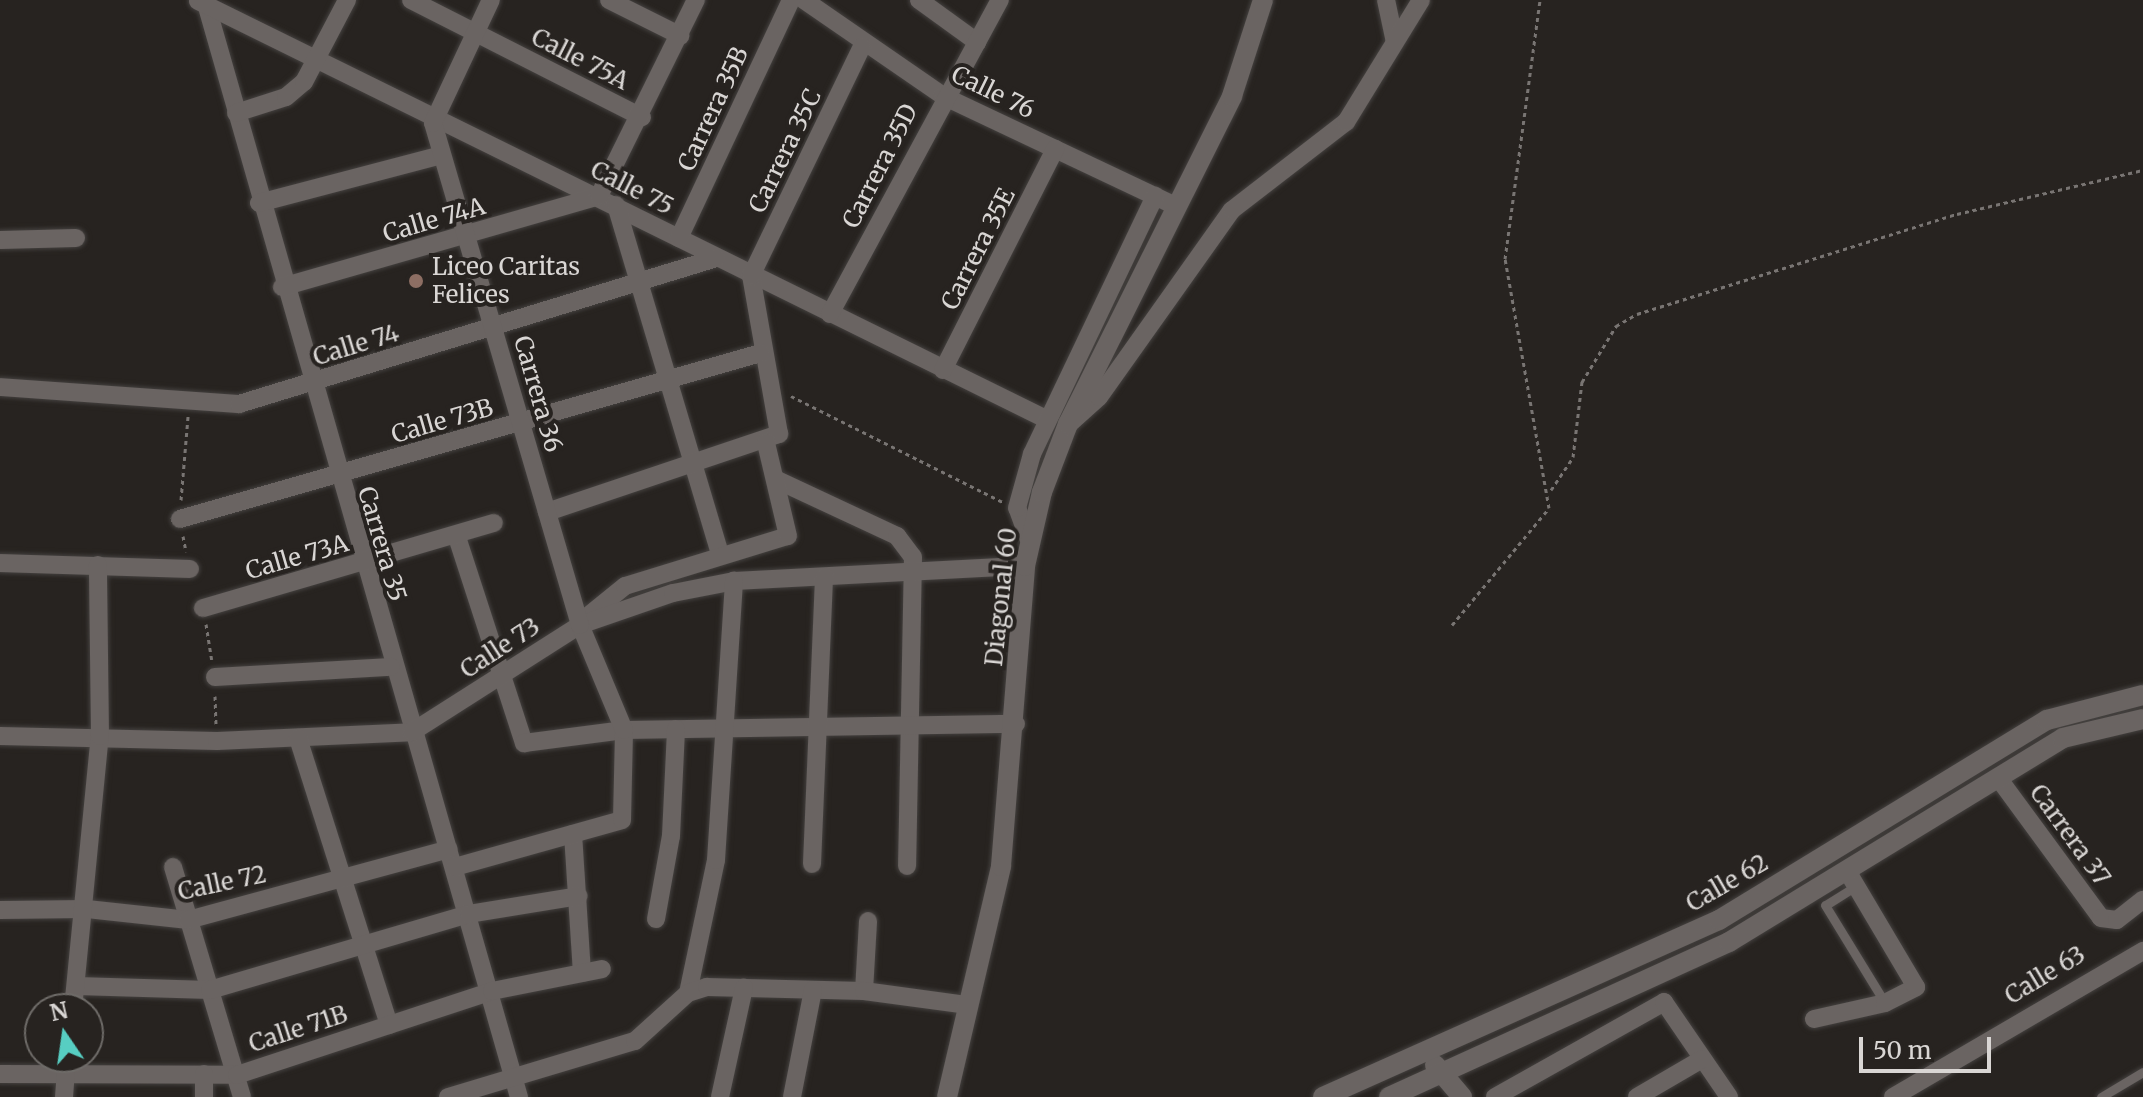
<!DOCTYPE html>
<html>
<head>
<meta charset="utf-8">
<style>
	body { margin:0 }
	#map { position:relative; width:2143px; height:1097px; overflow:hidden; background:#272320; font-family:Merriweather,serif }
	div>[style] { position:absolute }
	.path>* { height:3px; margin-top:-1.5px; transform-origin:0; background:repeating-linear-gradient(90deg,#797573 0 4px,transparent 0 8px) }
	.roads { filter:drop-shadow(0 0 2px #44413f) drop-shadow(0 0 2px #44413f) }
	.lane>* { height:9px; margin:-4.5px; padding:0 4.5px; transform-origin:4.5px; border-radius:4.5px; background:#6a6462 }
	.street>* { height:18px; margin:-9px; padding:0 9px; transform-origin:9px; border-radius:9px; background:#6a6462 }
	.secondary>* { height:20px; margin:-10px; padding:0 10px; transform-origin:10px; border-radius:10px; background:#6a6462 }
	.dots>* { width:22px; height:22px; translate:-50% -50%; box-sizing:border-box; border:4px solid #272320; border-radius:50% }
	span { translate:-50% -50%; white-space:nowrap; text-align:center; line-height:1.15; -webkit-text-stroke:8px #272320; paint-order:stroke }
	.street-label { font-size:24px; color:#d9d6d4 }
	.poi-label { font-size:24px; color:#d9d6d4 }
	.left { translate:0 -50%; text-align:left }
	.north { position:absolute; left:24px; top:993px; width:80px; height:80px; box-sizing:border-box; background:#272320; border:2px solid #6e6b68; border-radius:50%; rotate:347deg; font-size:22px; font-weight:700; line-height:32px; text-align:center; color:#d9d6d4 }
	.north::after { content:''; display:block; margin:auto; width:28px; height:36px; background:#57cec2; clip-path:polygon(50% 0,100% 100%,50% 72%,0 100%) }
	.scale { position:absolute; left:1859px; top:1037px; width:132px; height:36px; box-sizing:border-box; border:4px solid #d9d6d4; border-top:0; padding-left:10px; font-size:24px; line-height:28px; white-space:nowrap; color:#d9d6d4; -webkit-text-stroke:6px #272320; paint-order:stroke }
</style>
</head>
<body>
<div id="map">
	<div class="path">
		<div style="left:791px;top:396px;width:237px;rotate:26.6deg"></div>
		<div style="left:1551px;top:490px;width:40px;rotate:-56deg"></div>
		<div style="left:1573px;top:457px;width:76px;rotate:-83.2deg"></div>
		<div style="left:1582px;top:382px;width:66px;rotate:-58.7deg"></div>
		<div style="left:1616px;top:326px;width:24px;rotate:-30deg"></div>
		<div style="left:1637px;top:314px;width:335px;rotate:-17.4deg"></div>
		<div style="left:1957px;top:214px;width:191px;rotate:-13.3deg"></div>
		<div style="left:181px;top:500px;width:84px;rotate:-85.2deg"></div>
		<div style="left:183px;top:536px;width:16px;rotate:79deg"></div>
		<div style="left:206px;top:624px;width:36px;rotate:81deg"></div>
		<div style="left:1452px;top:625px;width:152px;rotate:-50.3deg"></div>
		<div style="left:1549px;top:508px;width:253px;rotate:-100deg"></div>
		<div style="left:1505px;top:259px;width:261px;rotate:-82.3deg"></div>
		<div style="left:215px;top:696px;width:28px;rotate:88deg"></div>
	</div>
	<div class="roads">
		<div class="lane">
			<div style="left:1856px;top:886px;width:36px;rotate:148deg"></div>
			<div style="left:1825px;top:905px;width:115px;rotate:58.5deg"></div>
			<div style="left:2101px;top:1097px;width:49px;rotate:-30.8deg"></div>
		</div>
		<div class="street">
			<div style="left:205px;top:0;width:1141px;rotate:74.03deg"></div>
			<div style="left:411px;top:0;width:259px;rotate:26.9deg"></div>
			<div style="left:609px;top:0;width:80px;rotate:26.6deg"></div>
			<div style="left:804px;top:0;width:169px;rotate:34.6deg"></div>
			<div style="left:943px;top:96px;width:255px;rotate:25.3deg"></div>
			<div style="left:919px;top:0;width:72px;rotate:35.9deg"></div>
			<div style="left:1386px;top:0;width:40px;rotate:78deg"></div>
			<div style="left:198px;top:1px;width:945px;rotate:26.24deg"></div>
			<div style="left:236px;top:113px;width:52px;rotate:-17.7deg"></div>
			<div style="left:286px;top:97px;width:23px;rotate:-40deg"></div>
			<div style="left:304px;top:82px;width:93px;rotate:-62.3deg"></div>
			<div style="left:259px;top:203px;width:189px;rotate:-14.7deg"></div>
			<div style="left:616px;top:205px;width:363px;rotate:73.4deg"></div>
			<div style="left:679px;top:238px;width:263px;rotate:-64.8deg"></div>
			<div style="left:0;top:240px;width:76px;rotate:-1.5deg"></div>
			<div style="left:282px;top:287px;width:330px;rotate:-16deg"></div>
			<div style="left:599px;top:196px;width:219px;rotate:-63.7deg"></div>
			<div style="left:830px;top:314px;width:357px;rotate:-61.6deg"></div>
			<div style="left:943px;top:370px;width:248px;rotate:-63.1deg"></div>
			<div style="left:0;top:387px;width:240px;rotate:4.1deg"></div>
			<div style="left:239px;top:404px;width:499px;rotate:-17deg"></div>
			<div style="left:1069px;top:424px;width:40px;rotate:-42deg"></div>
			<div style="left:1099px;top:397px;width:229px;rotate:-54.6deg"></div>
			<div style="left:1232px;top:210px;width:144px;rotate:-37.7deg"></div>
			<div style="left:1346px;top:122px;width:143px;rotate:-58.4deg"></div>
			<div style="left:775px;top:479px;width:135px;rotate:25deg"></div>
			<div style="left:897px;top:536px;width:26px;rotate:53deg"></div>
			<div style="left:913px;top:557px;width:309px;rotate:91.1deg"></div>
			<div style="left:547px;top:512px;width:245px;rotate:-18.6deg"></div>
			<div style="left:779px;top:434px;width:160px;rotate:-100deg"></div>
			<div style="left:751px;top:276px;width:255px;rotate:-64.2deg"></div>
			<div style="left:180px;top:519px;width:604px;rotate:-15.95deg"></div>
			<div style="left:457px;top:537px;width:217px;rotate:72deg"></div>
			<div style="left:524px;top:743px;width:101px;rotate:-7.4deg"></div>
			<div style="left:624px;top:730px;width:392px;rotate:-0.9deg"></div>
			<div style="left:1030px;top:543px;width:37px;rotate:-110deg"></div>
			<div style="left:1017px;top:508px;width:56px;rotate:-74.5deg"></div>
			<div style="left:1032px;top:454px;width:286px;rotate:-64.5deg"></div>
			<div style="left:0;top:563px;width:190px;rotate:1.8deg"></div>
			<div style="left:203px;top:608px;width:303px;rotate:-16.3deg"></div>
			<div style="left:583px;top:620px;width:54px;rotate:-39deg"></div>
			<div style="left:625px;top:586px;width:170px;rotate:-17.1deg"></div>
			<div style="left:788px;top:536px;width:96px;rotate:-103.3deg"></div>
			<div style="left:215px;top:677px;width:176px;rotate:-3.3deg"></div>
			<div style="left:0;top:736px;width:217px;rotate:1.3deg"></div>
			<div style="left:217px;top:741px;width:195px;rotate:-2.6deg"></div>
			<div style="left:412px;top:732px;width:199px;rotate:-32.5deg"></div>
			<div style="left:580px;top:625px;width:98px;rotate:-19deg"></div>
			<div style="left:673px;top:593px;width:62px;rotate:-11.1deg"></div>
			<div style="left:734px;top:581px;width:291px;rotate:-3deg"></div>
			<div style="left:298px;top:738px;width:301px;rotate:72.4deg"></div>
			<div style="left:1999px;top:779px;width:172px;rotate:53.7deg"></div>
			<div style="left:2101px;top:918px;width:16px;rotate:7deg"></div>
			<div style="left:2117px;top:920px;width:33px;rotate:-38deg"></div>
			<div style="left:573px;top:834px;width:139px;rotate:86.3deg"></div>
			<div style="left:812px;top:864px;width:287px;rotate:-87.6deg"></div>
			<div style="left:173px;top:867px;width:240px;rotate:73.3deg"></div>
			<div style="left:455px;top:867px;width:173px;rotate:-15.7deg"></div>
			<div style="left:622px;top:820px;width:90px;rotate:-88.7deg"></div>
			<div style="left:624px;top:730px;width:114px;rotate:-112.7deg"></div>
			<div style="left:580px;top:625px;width:523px;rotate:-106.32deg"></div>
			<div style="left:433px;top:123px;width:136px;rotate:-64.8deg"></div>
			<div style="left:0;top:910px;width:87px;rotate:-0.7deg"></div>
			<div style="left:87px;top:909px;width:102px;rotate:6.2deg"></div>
			<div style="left:188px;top:920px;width:270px;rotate:-15.2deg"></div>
			<div style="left:656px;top:919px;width:84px;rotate:-79.8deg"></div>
			<div style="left:671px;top:836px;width:107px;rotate:-87.3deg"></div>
			<div style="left:77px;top:986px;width:133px;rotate:1.7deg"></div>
			<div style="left:210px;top:990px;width:270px;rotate:-16.4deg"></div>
			<div style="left:469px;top:914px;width:111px;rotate:-9.3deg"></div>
			<div style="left:864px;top:991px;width:70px;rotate:-86.7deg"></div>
			<div style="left:688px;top:993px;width:136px;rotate:-78.1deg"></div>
			<div style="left:716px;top:860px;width:280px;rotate:-86.3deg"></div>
			<div style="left:73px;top:1009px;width:274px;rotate:-84.4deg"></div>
			<div style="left:100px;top:736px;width:171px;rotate:-90.7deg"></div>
			<div style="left:1814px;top:1019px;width:73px;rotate:-12.7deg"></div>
			<div style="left:1885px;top:1003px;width:35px;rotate:-27deg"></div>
			<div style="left:1916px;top:987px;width:135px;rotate:-120.7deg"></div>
			<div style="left:0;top:1074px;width:237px;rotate:0.2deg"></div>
			<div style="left:237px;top:1075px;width:268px;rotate:-18.2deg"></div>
			<div style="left:492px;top:991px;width:112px;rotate:-11.3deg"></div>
			<div style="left:204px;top:1074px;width:23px;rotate:90deg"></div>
			<div style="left:64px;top:1097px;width:40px;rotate:-85.7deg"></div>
			<div style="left:448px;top:1097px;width:195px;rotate:-16.7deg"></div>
			<div style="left:635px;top:1041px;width:72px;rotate:-42.2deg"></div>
			<div style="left:688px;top:993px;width:20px;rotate:-18deg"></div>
			<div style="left:707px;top:987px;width:157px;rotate:1.5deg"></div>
			<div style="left:864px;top:991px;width:105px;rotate:7.7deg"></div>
			<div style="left:720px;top:1097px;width:112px;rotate:-77.6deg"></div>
			<div style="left:792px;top:1097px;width:109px;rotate:-78.9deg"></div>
			<div style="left:1495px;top:1097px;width:194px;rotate:-29.3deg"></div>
			<div style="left:1664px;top:1002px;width:115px;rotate:55.6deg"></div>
			<div style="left:1637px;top:1097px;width:75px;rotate:-30.3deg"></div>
			<div style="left:1893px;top:1097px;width:290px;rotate:-30.3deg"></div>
		</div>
		<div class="secondary">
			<div style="left:1435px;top:1065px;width:42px;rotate:49.8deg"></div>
			<div style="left:947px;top:1097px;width:237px;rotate:-76.8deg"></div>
			<div style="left:1001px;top:866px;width:301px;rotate:-85.4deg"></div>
			<div style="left:1025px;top:566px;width:76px;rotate:-77.1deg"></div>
			<div style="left:1042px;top:492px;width:73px;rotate:-69.1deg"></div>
			<div style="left:1068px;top:424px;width:367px;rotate:-63.4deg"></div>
			<div style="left:1232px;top:96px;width:101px;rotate:-72.1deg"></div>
			<div style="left:1323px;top:1097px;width:434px;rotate:-24.1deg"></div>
			<div style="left:1719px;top:920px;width:384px;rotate:-31.4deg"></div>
			<div style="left:2047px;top:720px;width:99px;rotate:-14.6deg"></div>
			<div style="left:1389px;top:1097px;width:374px;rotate:-24.5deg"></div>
			<div style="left:1729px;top:942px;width:391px;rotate:-31.4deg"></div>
			<div style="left:2063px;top:738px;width:82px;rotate:-13.4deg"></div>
		</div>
	</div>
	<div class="dots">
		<div style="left:416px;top:281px;background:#8d6e63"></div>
	</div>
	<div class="street-label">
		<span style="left:580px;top:59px;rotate:27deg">Calle 75A</span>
		<span style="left:993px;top:92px;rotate:26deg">Calle 76</span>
		<span style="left:713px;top:109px;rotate:-65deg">Carrera 35B</span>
		<span style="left:785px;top:151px;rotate:-64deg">Carrera 35C</span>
		<span style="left:880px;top:166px;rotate:-63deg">Carrera 35D</span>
		<span style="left:632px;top:188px;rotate:27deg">Calle 75</span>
		<span style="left:434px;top:220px;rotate:-16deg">Calle 74A</span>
		<span style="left:978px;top:249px;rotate:-63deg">Carrera 35E</span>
		<span style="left:356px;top:345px;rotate:-17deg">Calle 74</span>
		<span style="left:538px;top:394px;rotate:74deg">Carrera 36</span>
		<span style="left:442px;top:421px;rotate:-16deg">Calle 73B</span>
		<span style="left:382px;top:544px;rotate:74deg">Carrera 35</span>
		<span style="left:297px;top:557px;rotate:-16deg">Calle 73A</span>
		<span style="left:1001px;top:597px;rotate:-84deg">Diagonal 60</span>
		<span style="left:500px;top:648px;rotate:-33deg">Calle 73</span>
		<span style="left:2070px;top:835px;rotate:54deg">Carrera 37</span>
		<span style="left:222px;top:883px;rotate:-12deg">Calle 72</span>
		<span style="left:1727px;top:883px;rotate:-30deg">Calle 62</span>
		<span style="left:2045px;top:975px;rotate:-31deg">Calle 63</span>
		<span style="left:298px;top:1029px;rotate:-18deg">Calle 71B</span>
	</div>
	<div class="poi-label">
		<span class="left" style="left:432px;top:281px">Liceo Caritas<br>Felices</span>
	</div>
	<div class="north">N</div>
	<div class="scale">50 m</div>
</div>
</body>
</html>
